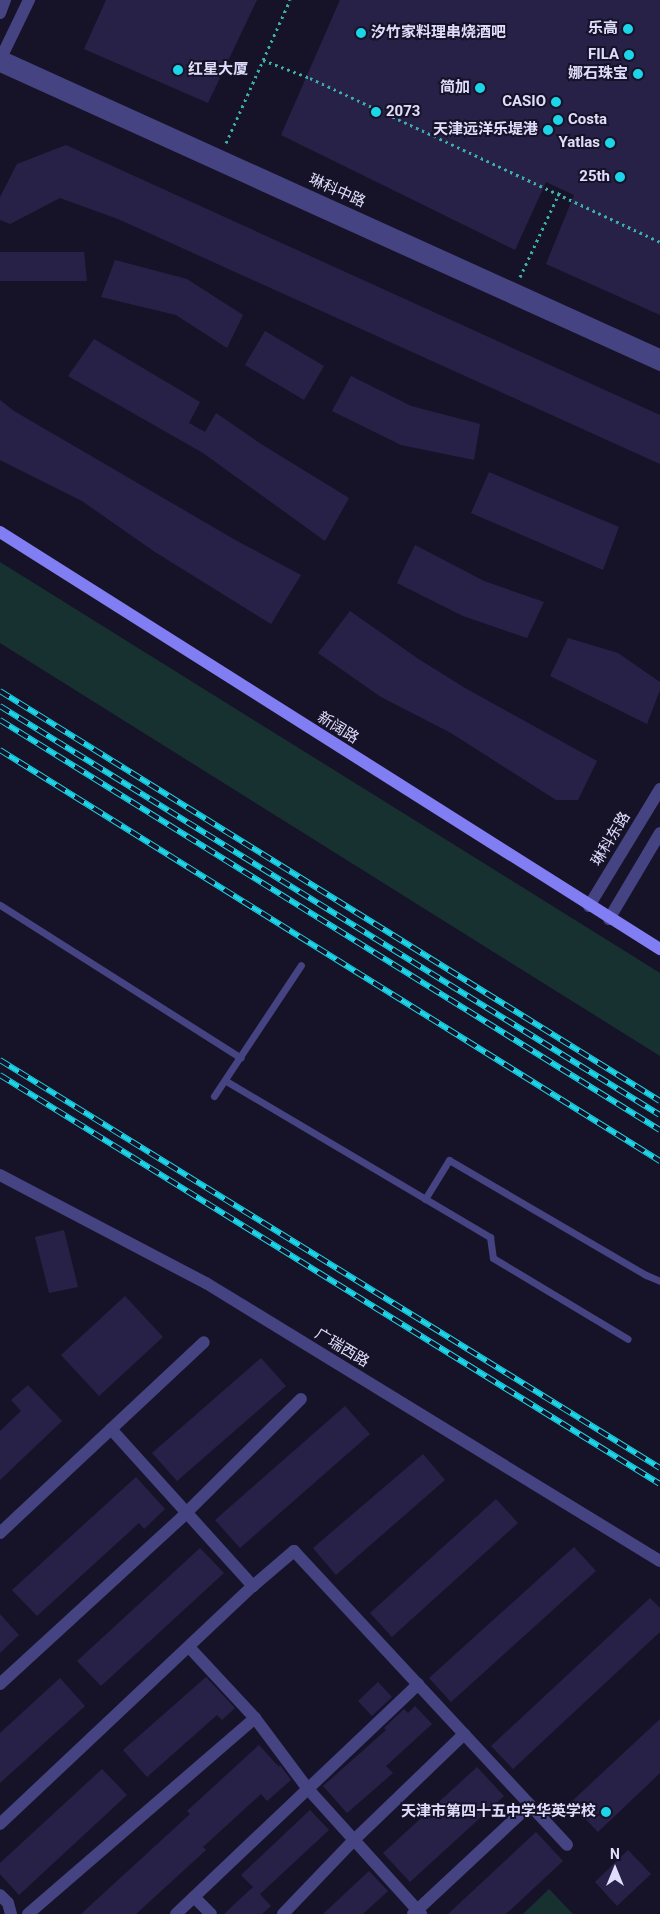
<!DOCTYPE html>
<html>
<head>
<meta charset="utf-8">
<style>
	body { margin:0 }
	#map { position:relative; width:660px; height:1914px; overflow:hidden; background:#161328; font-family:Roboto,"Noto Sans SC",sans-serif }
	div>[style] { position:absolute }
	.green>* { inset:0; background:#173130 }
	.building>* { inset:0; background:#282147 }
	.path>* { height:3px; margin-top:-1.5px; transform-origin:0; background:repeating-linear-gradient(90deg,#3dafa7 0 2.5px,transparent 0 6.5px) }
	.service>* { height:7px; margin:-3.5px; padding:0 3.5px; transform-origin:3.5px; border-radius:3.5px; background:#454382 }
	.minor>* { height:12px; margin:-6px; padding:0 6px; transform-origin:6px; border-radius:6px; background:#454382 }
	.tertiary>* { height:12px; margin:-6px; padding:0 6px; transform-origin:6px; border-radius:6px; background:#454382 }
	.secondary>* { height:12px; margin:-6px; padding:0 6px; transform-origin:6px; border-radius:6px; background:#807ef2 }
	.rail>* { height:5.5px; margin-top:-2.75px; transform-origin:0; background:repeating-linear-gradient(90deg,#161328 0 11px,#1dd5e8 0 22px); box-sizing:border-box; border-block:1px solid #1dd5e8 }
	.dots>* { width:14px; height:14px; translate:-50% -50%; box-sizing:border-box; border:2px solid #161328; border-radius:50% }
	span { translate:-50% -50%; white-space:nowrap; text-align:center; line-height:1.15; -webkit-text-stroke:4px #161328; paint-order:stroke }
	.poi-label { font-size:15px; color:#e0ddfc; font-weight:700 }
	.right { translate:-100% -50%; text-align:right }
	.left { translate:0 -50%; text-align:left }
	.street-label { font-size:15px; color:#e0ddfc }
	.north { position:absolute; left:590px; top:1844px; width:50px; height:50px; -webkit-text-stroke:4px #161328; paint-order:stroke; rotate:0deg; font-size:14px; font-weight:700; line-height:20px; text-align:center; color:#e0ddfc }
	.north::after { content:''; display:block; margin:auto; width:18px; height:22px; background:#e0ddfc; clip-path:polygon(50% 0,100% 100%,50% 72%,0 100%) }
</style>
</head>
<body>
<div id="map">
	<div class="green">
		<div style="clip-path:polygon(0 562px,660px 973px,660px 1056px,0 643px)"></div>
		<div style="clip-path:polygon(549px 1889px,573px 1914px,523px 1914px)"></div>
	</div>
	<div class="building">
		<div style="clip-path:polygon(106px 0,257px 0,208px 103px,84px 49px)"></div>
		<div style="clip-path:polygon(340px 0,660px 0,660px 315px,546px 264px,574px 195px,546px 182px,515px 250px,281px 135px)"></div>
		<div style="clip-path:polygon(66px 145px,660px 415px,660px 464px,118px 219px,60px 198px,10px 224px,0 220px,0 197px,17px 164px)"></div>
		<div style="clip-path:polygon(0 252px,84px 252px,87px 281px,0 281px)"></div>
		<div style="clip-path:polygon(115px 260px,187px 279px,243px 315px,227px 348px,176px 315px,101px 297px)"></div>
		<div style="clip-path:polygon(265px 331px,324px 366px,304px 400px,245px 365px)"></div>
		<div style="clip-path:polygon(94px 339px,200px 402px,189px 423px,205px 432px,216px 413px,261px 444px,349px 498px,325px 541px,203px 453px,68px 376px)"></div>
		<div style="clip-path:polygon(351px 376px,411px 406px,480px 424px,474px 460px,401px 445px,332px 411px)"></div>
		<div style="clip-path:polygon(0 400px,14px 411px,237px 541px,301px 575px,271px 624px,155px 552px,82px 501px,0 460px)"></div>
		<div style="clip-path:polygon(489px 472px,619px 527px,603px 570px,471px 513px)"></div>
		<div style="clip-path:polygon(415px 545px,484px 581px,544px 602px,527px 638px,463px 616px,397px 583px)"></div>
		<div style="clip-path:polygon(350px 611px,417px 658px,465px 688px,597px 761px,578px 800px,556px 800px,451px 733px,381px 697px,318px 653px)"></div>
		<div style="clip-path:polygon(568px 638px,618px 653px,660px 682px,660px 690px,647px 724px,550px 676px)"></div>
		<div style="clip-path:polygon(64px 1230px,78px 1287px,49px 1293px,35px 1237px)"></div>
		<div style="clip-path:polygon(125px 1296px,163px 1337px,99px 1396px,61px 1355px)"></div>
		<div style="clip-path:polygon(261px 1358px,286px 1386px,177px 1481px,152px 1453px)"></div>
		<div style="clip-path:polygon(28px 1385px,62px 1421px,0 1480px,0 1431px,21px 1411px,11px 1400px)"></div>
		<div style="clip-path:polygon(345px 1406px,370px 1434px,240px 1548px,215px 1520px)"></div>
		<div style="clip-path:polygon(423px 1454px,445px 1480px,336px 1575px,313px 1548px)"></div>
		<div style="clip-path:polygon(136px 1477px,165px 1509px,144px 1529px,139px 1523px,37px 1616px,12px 1590px)"></div>
		<div style="clip-path:polygon(496px 1499px,518px 1523px,392px 1637px,370px 1613px)"></div>
		<div style="clip-path:polygon(574px 1547px,596px 1571px,451px 1702px,429px 1678px)"></div>
		<div style="clip-path:polygon(200px 1548px,224px 1573px,101px 1686px,77px 1661px)"></div>
		<div style="clip-path:polygon(650px 1598px,660px 1608px,660px 1632px,513px 1769px,491px 1746px)"></div>
		<div style="clip-path:polygon(0 1614px,19px 1635px,0 1653px)"></div>
		<div style="clip-path:polygon(206px 1677px,235px 1708px,222px 1720px,217px 1715px,147px 1777px,123px 1750px)"></div>
		<div style="clip-path:polygon(60px 1678px,85px 1706px,0 1783px,0 1733px)"></div>
		<div style="clip-path:polygon(378px 1682px,392px 1697px,372px 1716px,358px 1701px)"></div>
		<div style="clip-path:polygon(415px 1706px,432px 1724px,386px 1766px,393px 1773px,347px 1813px,323px 1786px,386px 1730px,384px 1728px,404px 1709px,408px 1713px)"></div>
		<div style="clip-path:polygon(660px 1719px,660px 1773px,598px 1832px,570px 1803px)"></div>
		<div style="clip-path:polygon(259px 1745px,279px 1767px,280px 1765px,291px 1780px,267px 1801px,261px 1794px,203px 1847px,206px 1850px,136px 1914px,81px 1914px,190px 1814px,187px 1811px)"></div>
		<div style="clip-path:polygon(477px 1767px,504px 1796px,410px 1882px,383px 1853px)"></div>
		<div style="clip-path:polygon(102px 1769px,127px 1795px,19px 1895px,0 1874px,0 1863px)"></div>
		<div style="clip-path:polygon(310px 1810px,329px 1830px,260px 1894px,271px 1906px,262px 1914px,224px 1914px,253px 1887px,241px 1875px)"></div>
		<div style="clip-path:polygon(536px 1832px,563px 1861px,506px 1914px,448px 1914px)"></div>
		<div style="clip-path:polygon(628px 1850px,651px 1874px,617px 1906px,595px 1882px)"></div>
		<div style="clip-path:polygon(369px 1871px,388px 1891px,363px 1914px,323px 1914px)"></div>
	</div>
	<div class="path">
		<div style="left:263px;top:60px;width:50px;rotate:21deg"></div>
		<div style="left:310px;top:78px;width:387px;rotate:25.1deg"></div>
		<div style="left:226px;top:143px;width:157px;rotate:-65.9deg"></div>
		<div style="left:520px;top:277px;width:97px;rotate:-65deg"></div>
	</div>
	<div class="service">
		<div style="left:0;top:905px;width:285px;rotate:32.4deg"></div>
		<div style="left:226px;top:1081px;width:307px;rotate:30.6deg"></div>
		<div style="left:490px;top:1237px;width:21px;rotate:82deg"></div>
		<div style="left:493px;top:1258px;width:157px;rotate:31deg"></div>
		<div style="left:214px;top:1096px;width:157px;rotate:-56.4deg"></div>
		<div style="left:425px;top:1199px;width:46px;rotate:-58.4deg"></div>
		<div style="left:449px;top:1160px;width:228px;rotate:30.3deg"></div>
		<div style="left:646px;top:1275px;width:15px;rotate:23deg"></div>
	</div>
	<div class="minor">
		<div style="left:111px;top:1429px;width:212px;rotate:47.9deg"></div>
		<div style="left:253px;top:1586px;width:54px;rotate:-40.5deg"></div>
		<div style="left:294px;top:1551px;width:401px;rotate:47.1deg"></div>
		<div style="left:0;top:1533px;width:279px;rotate:-43.1deg"></div>
		<div style="left:189px;top:1647px;width:97px;rotate:47.1deg"></div>
		<div style="left:255px;top:1718px;width:89px;rotate:53.3deg"></div>
		<div style="left:308px;top:1789px;width:169px;rotate:47.9deg"></div>
		<div style="left:0;top:1684px;width:246px;rotate:-42.5deg"></div>
		<div style="left:181px;top:1518px;width:169px;rotate:-44.8deg"></div>
		<div style="left:0;top:1824px;width:347px;rotate:-43.3deg"></div>
		<div style="left:0;top:1895px;width:11px;rotate:45deg"></div>
		<div style="left:8px;top:1903px;width:11px;rotate:75deg"></div>
		<div style="left:194px;top:1897px;width:24px;rotate:45deg"></div>
		<div style="left:28px;top:1914px;width:300px;rotate:-40.8deg"></div>
		<div style="left:176px;top:1914px;width:334px;rotate:-43.5deg"></div>
		<div style="left:283px;top:1914px;width:103px;rotate:-46.2deg"></div>
		<div style="left:354px;top:1840px;width:153px;rotate:-43.9deg"></div>
		<div style="left:413px;top:1914px;width:160px;rotate:-43deg"></div>
	</div>
	<div class="tertiary">
		<div style="left:0;top:13px;width:14px;rotate:-69deg"></div>
		<div style="left:0;top:56px;width:725px;rotate:24.37deg"></div>
		<div style="left:0;top:60px;width:67px;rotate:-64.2deg"></div>
		<div style="left:0;top:66px;width:725px;rotate:24.37deg"></div>
		<div style="left:589px;top:906px;width:137px;rotate:-58.7deg"></div>
		<div style="left:609px;top:919px;width:100px;rotate:-59.3deg"></div>
		<div style="left:0;top:1175px;width:233px;rotate:27.7deg"></div>
		<div style="left:206px;top:1283px;width:532px;rotate:31.48deg"></div>
	</div>
	<div class="secondary">
		<div style="left:0;top:532px;width:781px;rotate:32.29deg"></div>
	</div>
	<div class="rail">
		<div style="left:0;top:691px;width:777px;rotate:31.85deg"></div>
		<div style="left:0;top:706px;width:776px;rotate:31.79deg"></div>
		<div style="left:0;top:720px;width:777px;rotate:31.85deg"></div>
		<div style="left:0;top:750px;width:778px;rotate:31.91deg"></div>
		<div style="left:0;top:1060px;width:776px;rotate:31.72deg"></div>
		<div style="left:0;top:1075px;width:776px;rotate:31.79deg"></div>
	</div>
	<div class="dots">
		<div style="left:628px;top:29px;background:#1dd5e8"></div>
		<div style="left:361px;top:33px;background:#1dd5e8"></div>
		<div style="left:629px;top:55px;background:#1dd5e8"></div>
		<div style="left:178px;top:70px;background:#1dd5e8"></div>
		<div style="left:638px;top:74px;background:#1dd5e8"></div>
		<div style="left:480px;top:88px;background:#1dd5e8"></div>
		<div style="left:556px;top:102px;background:#1dd5e8"></div>
		<div style="left:376px;top:112px;background:#1dd5e8"></div>
		<div style="left:558px;top:120px;background:#1dd5e8"></div>
		<div style="left:548px;top:130px;background:#1dd5e8"></div>
		<div style="left:610px;top:143px;background:#1dd5e8"></div>
		<div style="left:620px;top:177px;background:#1dd5e8"></div>
		<div style="left:606px;top:1812px;background:#1dd5e8"></div>
	</div>
	<div class="poi-label">
		<span class="right" style="left:618px;top:29px">乐高</span>
		<span class="left" style="left:371px;top:33px">汐竹家料理串烧酒吧</span>
		<span class="right" style="left:619px;top:55px">FILA</span>
		<span class="left" style="left:188px;top:70px">红星大厦</span>
		<span class="right" style="left:628px;top:74px">娜石珠宝</span>
		<span class="right" style="left:470px;top:88px">简加</span>
		<span class="right" style="left:546px;top:102px">CASIO</span>
		<span class="left" style="left:386px;top:112px">2073</span>
		<span class="left" style="left:568px;top:120px">Costa</span>
		<span class="right" style="left:538px;top:130px">天津远洋乐堤港</span>
		<span class="right" style="left:600px;top:143px">Yatlas</span>
		<span class="right" style="left:610px;top:177px">25th</span>
		<span class="right" style="left:596px;top:1812px">天津市第四十五中学华英学校</span>
	</div>
	<div class="street-label">
		<span style="left:337px;top:191px;rotate:24deg">琳科中路</span>
		<span style="left:338px;top:728px;rotate:32deg">新阔路</span>
		<span style="left:611px;top:839px;rotate:-59deg">琳科东路</span>
		<span style="left:342px;top:1348px;rotate:31deg">广瑞西路</span>
	</div>
	<div class="north">N</div>
</div>
</body>
</html>
